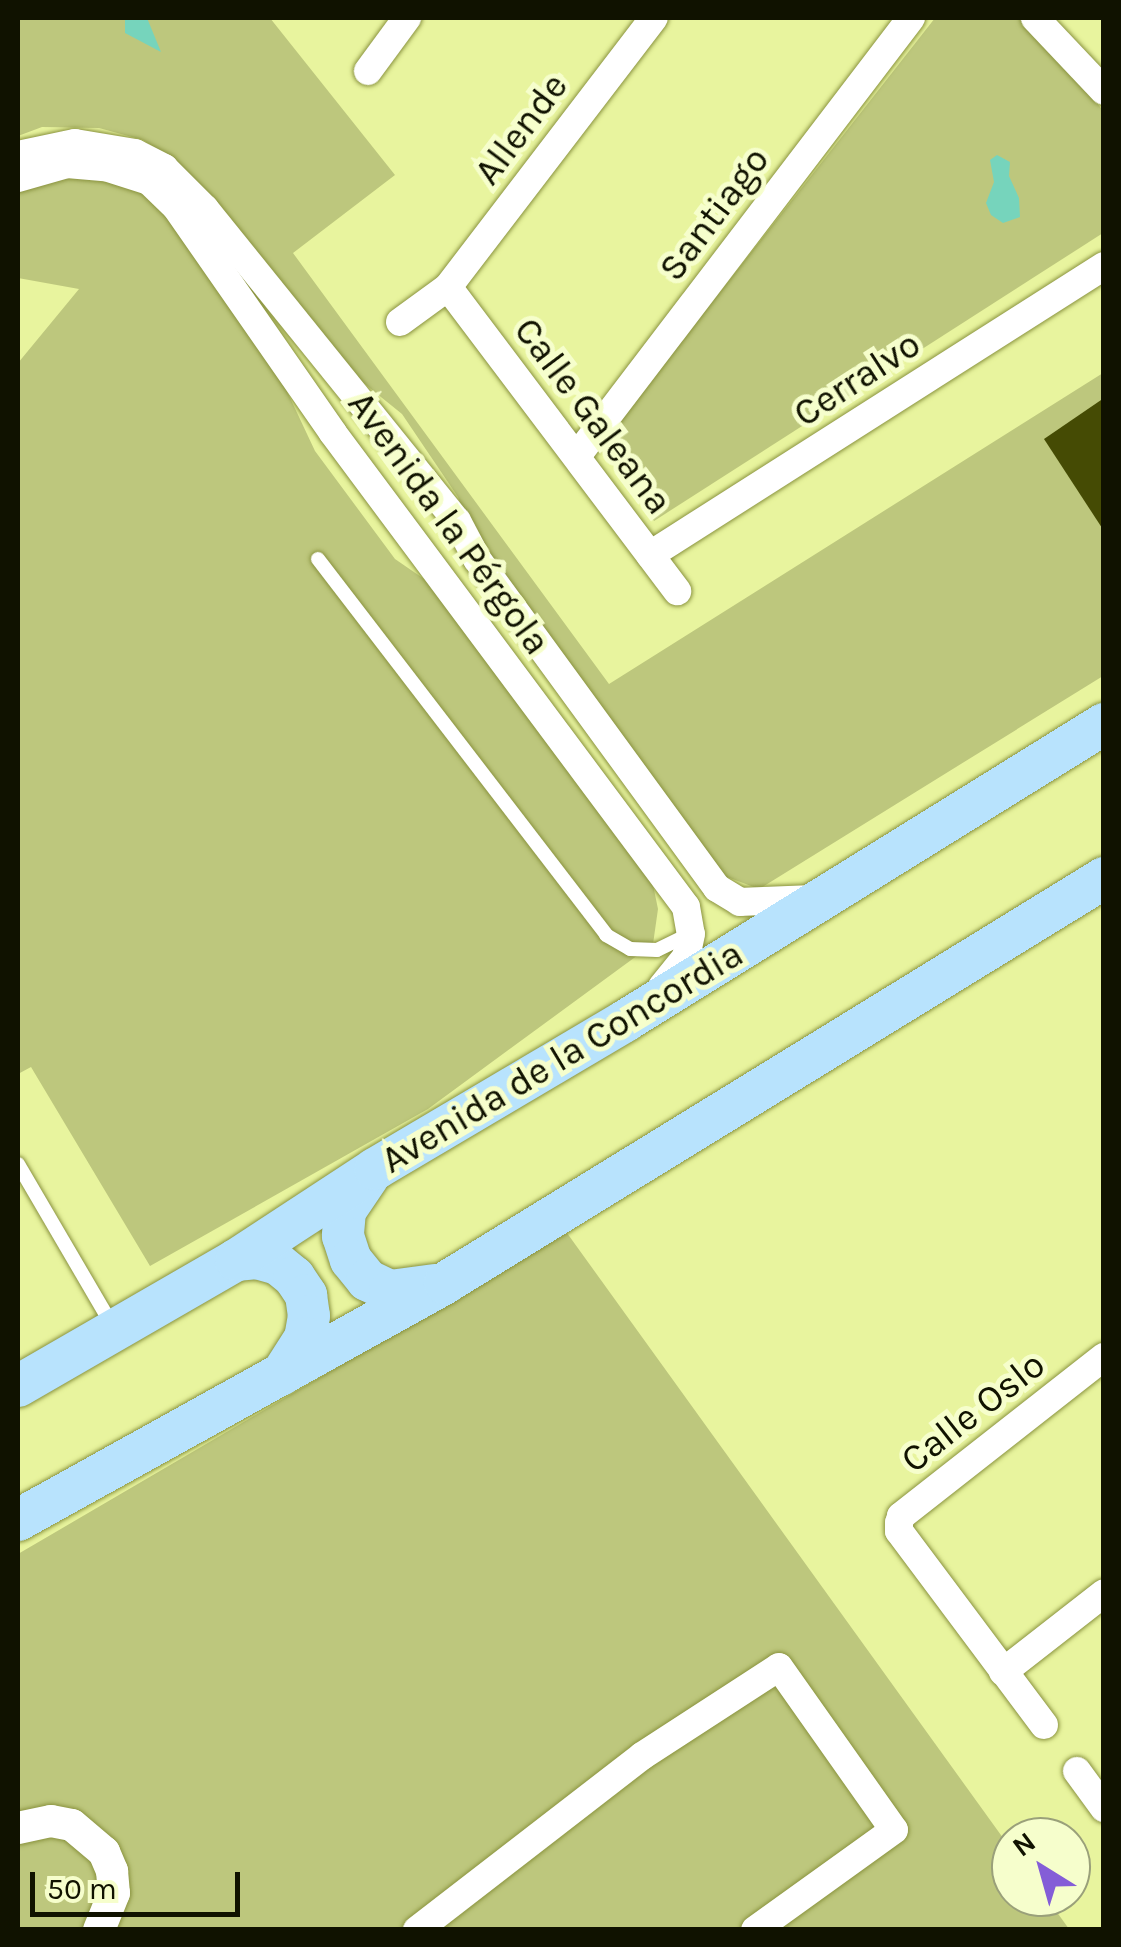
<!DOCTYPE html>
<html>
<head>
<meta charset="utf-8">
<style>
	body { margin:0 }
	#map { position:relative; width:1121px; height:1947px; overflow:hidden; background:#e8f49e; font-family:Karla,sans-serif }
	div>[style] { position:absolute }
	.green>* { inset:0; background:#bdc77d }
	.water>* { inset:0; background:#76d4bc }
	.building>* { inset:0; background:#454b04 }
	.roads { filter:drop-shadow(0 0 2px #8a933f) drop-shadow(0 0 2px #8a933f) }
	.service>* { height:14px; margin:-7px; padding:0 7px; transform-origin:7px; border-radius:7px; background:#fff }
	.minor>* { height:28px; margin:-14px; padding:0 14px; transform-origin:14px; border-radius:14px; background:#fff }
	.tertiary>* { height:32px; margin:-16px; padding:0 16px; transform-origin:16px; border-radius:16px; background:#fff }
	.primary>* { height:42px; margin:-21px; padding:0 21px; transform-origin:21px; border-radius:21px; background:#b8e3fd }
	span { translate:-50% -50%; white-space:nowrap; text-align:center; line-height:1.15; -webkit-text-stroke:10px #f6fecc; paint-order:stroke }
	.street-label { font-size:38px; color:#101200 }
	.frame { position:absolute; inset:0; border:20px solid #101200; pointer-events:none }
	.north { position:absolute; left:991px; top:1817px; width:100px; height:100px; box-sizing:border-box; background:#f6fecc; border:2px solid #9aa07a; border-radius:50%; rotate:323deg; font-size:28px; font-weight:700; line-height:40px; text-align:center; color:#101200 }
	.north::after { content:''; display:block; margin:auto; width:35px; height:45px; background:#845dd7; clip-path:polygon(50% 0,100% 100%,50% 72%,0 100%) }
	.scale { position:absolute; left:30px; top:1872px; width:210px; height:45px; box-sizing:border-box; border:5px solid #101200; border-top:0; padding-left:12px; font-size:30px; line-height:35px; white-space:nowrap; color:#101200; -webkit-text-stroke:8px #f6fecc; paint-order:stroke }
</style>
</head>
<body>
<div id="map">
	<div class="green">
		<div style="clip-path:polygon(18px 18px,270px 18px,395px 175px,293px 253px,609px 684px,1103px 373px,1103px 676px,759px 889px,706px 869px,474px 542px,458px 497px,402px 414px,324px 351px,176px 161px,143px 140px,99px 128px,42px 127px,18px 136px)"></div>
		<div style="clip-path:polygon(935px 18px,1022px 18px,1084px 85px,1103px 111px,1103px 233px,654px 521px,600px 445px)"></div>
		<div style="clip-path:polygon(72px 173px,139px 189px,162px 209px,276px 368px,315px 451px,395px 559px,443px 592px,651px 875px,658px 909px,653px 944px,428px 1109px,150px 1266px,31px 1067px,18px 1074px,18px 363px,79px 289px,18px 278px,18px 188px)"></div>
		<div style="clip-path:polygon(567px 1233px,1011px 1849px,1011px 1897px,1046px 1897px,1069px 1929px,18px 1929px,18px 1554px)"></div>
	</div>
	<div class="water">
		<div style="clip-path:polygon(125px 18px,147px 18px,161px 52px,125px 33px)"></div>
		<div style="clip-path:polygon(997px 155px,1010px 162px,1009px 176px,1019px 198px,1020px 217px,1003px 223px,991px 215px,986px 203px,994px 182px,990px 160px)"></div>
	</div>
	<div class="building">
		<div style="clip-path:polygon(1104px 398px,1104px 531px,1044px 439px)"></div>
	</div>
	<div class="roads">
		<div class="service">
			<div style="left:318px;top:559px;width:474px;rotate:52.5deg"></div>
			<div style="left:606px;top:935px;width:28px;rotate:30deg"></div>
			<div style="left:630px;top:949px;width:27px;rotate:2deg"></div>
			<div style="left:657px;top:950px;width:37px;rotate:-26deg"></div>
			<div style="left:18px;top:1164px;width:186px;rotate:59.7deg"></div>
		</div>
		<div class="minor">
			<div style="left:1035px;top:18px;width:100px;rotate:46.6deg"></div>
			<div style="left:368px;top:71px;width:66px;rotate:-53.7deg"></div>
			<div style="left:18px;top:155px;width:58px;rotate:-11.9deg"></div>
			<div style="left:75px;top:143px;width:61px;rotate:9.5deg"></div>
			<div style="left:135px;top:153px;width:33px;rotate:27deg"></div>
			<div style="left:164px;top:168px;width:58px;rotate:45deg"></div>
			<div style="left:205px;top:209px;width:401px;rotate:51.1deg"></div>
			<div style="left:457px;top:521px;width:43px;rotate:62.2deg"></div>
			<div style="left:477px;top:559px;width:407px;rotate:53.9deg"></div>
			<div style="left:717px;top:888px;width:27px;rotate:31deg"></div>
			<div style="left:740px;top:902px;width:72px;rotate:-2.4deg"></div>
			<div style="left:18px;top:178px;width:51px;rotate:-15.9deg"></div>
			<div style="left:67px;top:164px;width:38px;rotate:5deg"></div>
			<div style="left:105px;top:167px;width:46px;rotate:17.7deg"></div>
			<div style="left:149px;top:181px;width:37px;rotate:44deg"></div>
			<div style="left:176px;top:207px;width:275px;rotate:55.2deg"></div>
			<div style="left:333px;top:433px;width:591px;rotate:53.32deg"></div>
			<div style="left:686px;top:907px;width:27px;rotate:80deg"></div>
			<div style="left:691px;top:934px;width:24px;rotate:102deg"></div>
			<div style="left:686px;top:957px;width:38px;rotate:129deg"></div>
			<div style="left:448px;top:287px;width:381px;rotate:53deg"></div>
			<div style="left:400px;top:322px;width:59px;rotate:-36.1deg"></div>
			<div style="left:448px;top:287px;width:339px;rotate:-52.6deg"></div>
			<div style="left:577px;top:456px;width:551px;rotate:-52.67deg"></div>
			<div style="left:650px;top:555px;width:538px;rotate:-32.48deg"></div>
			<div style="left:1003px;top:1672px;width:128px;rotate:-38deg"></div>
			<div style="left:1044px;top:1725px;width:242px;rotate:-126.8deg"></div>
			<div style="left:899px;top:1531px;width:8px;rotate:-90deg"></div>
			<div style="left:899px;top:1523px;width:7px;rotate:-74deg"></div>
			<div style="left:901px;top:1516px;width:258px;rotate:-38.1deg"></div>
			<div style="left:1077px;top:1771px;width:46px;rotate:53.9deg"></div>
			<div style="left:417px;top:1930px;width:284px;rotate:-37.7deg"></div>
			<div style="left:642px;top:1756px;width:163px;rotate:-33deg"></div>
			<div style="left:779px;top:1667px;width:199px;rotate:54.8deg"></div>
			<div style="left:894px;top:1830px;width:171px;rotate:144.3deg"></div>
		</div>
		<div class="tertiary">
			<div style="left:18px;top:1828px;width:34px;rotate:-12deg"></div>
			<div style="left:51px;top:1821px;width:21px;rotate:11deg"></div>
			<div style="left:72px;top:1825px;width:42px;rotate:40.2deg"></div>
			<div style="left:104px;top:1852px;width:21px;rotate:67deg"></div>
			<div style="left:112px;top:1871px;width:22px;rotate:85deg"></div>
			<div style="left:114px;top:1893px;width:40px;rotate:112deg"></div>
		</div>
		<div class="primary">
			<div style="left:368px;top:1177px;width:41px;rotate:124.1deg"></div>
			<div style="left:345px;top:1211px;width:25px;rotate:95deg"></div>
			<div style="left:343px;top:1236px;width:25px;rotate:72deg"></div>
			<div style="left:351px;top:1260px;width:26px;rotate:51deg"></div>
			<div style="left:367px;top:1280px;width:25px;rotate:26deg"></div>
			<div style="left:390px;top:1291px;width:45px;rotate:-7.6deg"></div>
			<div style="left:236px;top:1260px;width:21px;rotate:-5deg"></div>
			<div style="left:257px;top:1258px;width:22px;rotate:16deg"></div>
			<div style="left:278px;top:1264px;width:21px;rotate:39deg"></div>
			<div style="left:294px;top:1277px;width:22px;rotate:56deg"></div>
			<div style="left:306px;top:1295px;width:21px;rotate:82deg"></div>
			<div style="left:309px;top:1316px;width:22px;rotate:100deg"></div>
			<div style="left:305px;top:1338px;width:43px;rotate:122.6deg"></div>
			<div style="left:18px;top:1386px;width:252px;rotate:-30deg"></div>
			<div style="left:236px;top:1260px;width:166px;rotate:-33.2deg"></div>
			<div style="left:375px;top:1169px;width:291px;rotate:-30.6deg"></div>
			<div style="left:625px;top:1021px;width:564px;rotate:-31.8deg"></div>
			<div style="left:18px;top:1520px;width:488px;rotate:-29deg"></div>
			<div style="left:445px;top:1283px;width:774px;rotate:-31.57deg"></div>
		</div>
	</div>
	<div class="street-label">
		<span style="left:521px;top:129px;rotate:-53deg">Allende</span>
		<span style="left:714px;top:214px;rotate:-53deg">Santiago</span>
		<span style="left:857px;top:379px;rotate:-33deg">Cerralvo</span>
		<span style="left:593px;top:416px;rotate:53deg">Calle Galeana</span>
		<span style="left:449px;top:523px;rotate:54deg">Avenida la Pérgola</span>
		<span style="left:562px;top:1057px;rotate:-31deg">Avenida de la Concordia</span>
		<span style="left:973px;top:1412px;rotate:-38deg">Calle Oslo</span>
	</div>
	<div class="frame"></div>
	<div class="north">N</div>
	<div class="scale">50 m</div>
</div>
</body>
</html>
